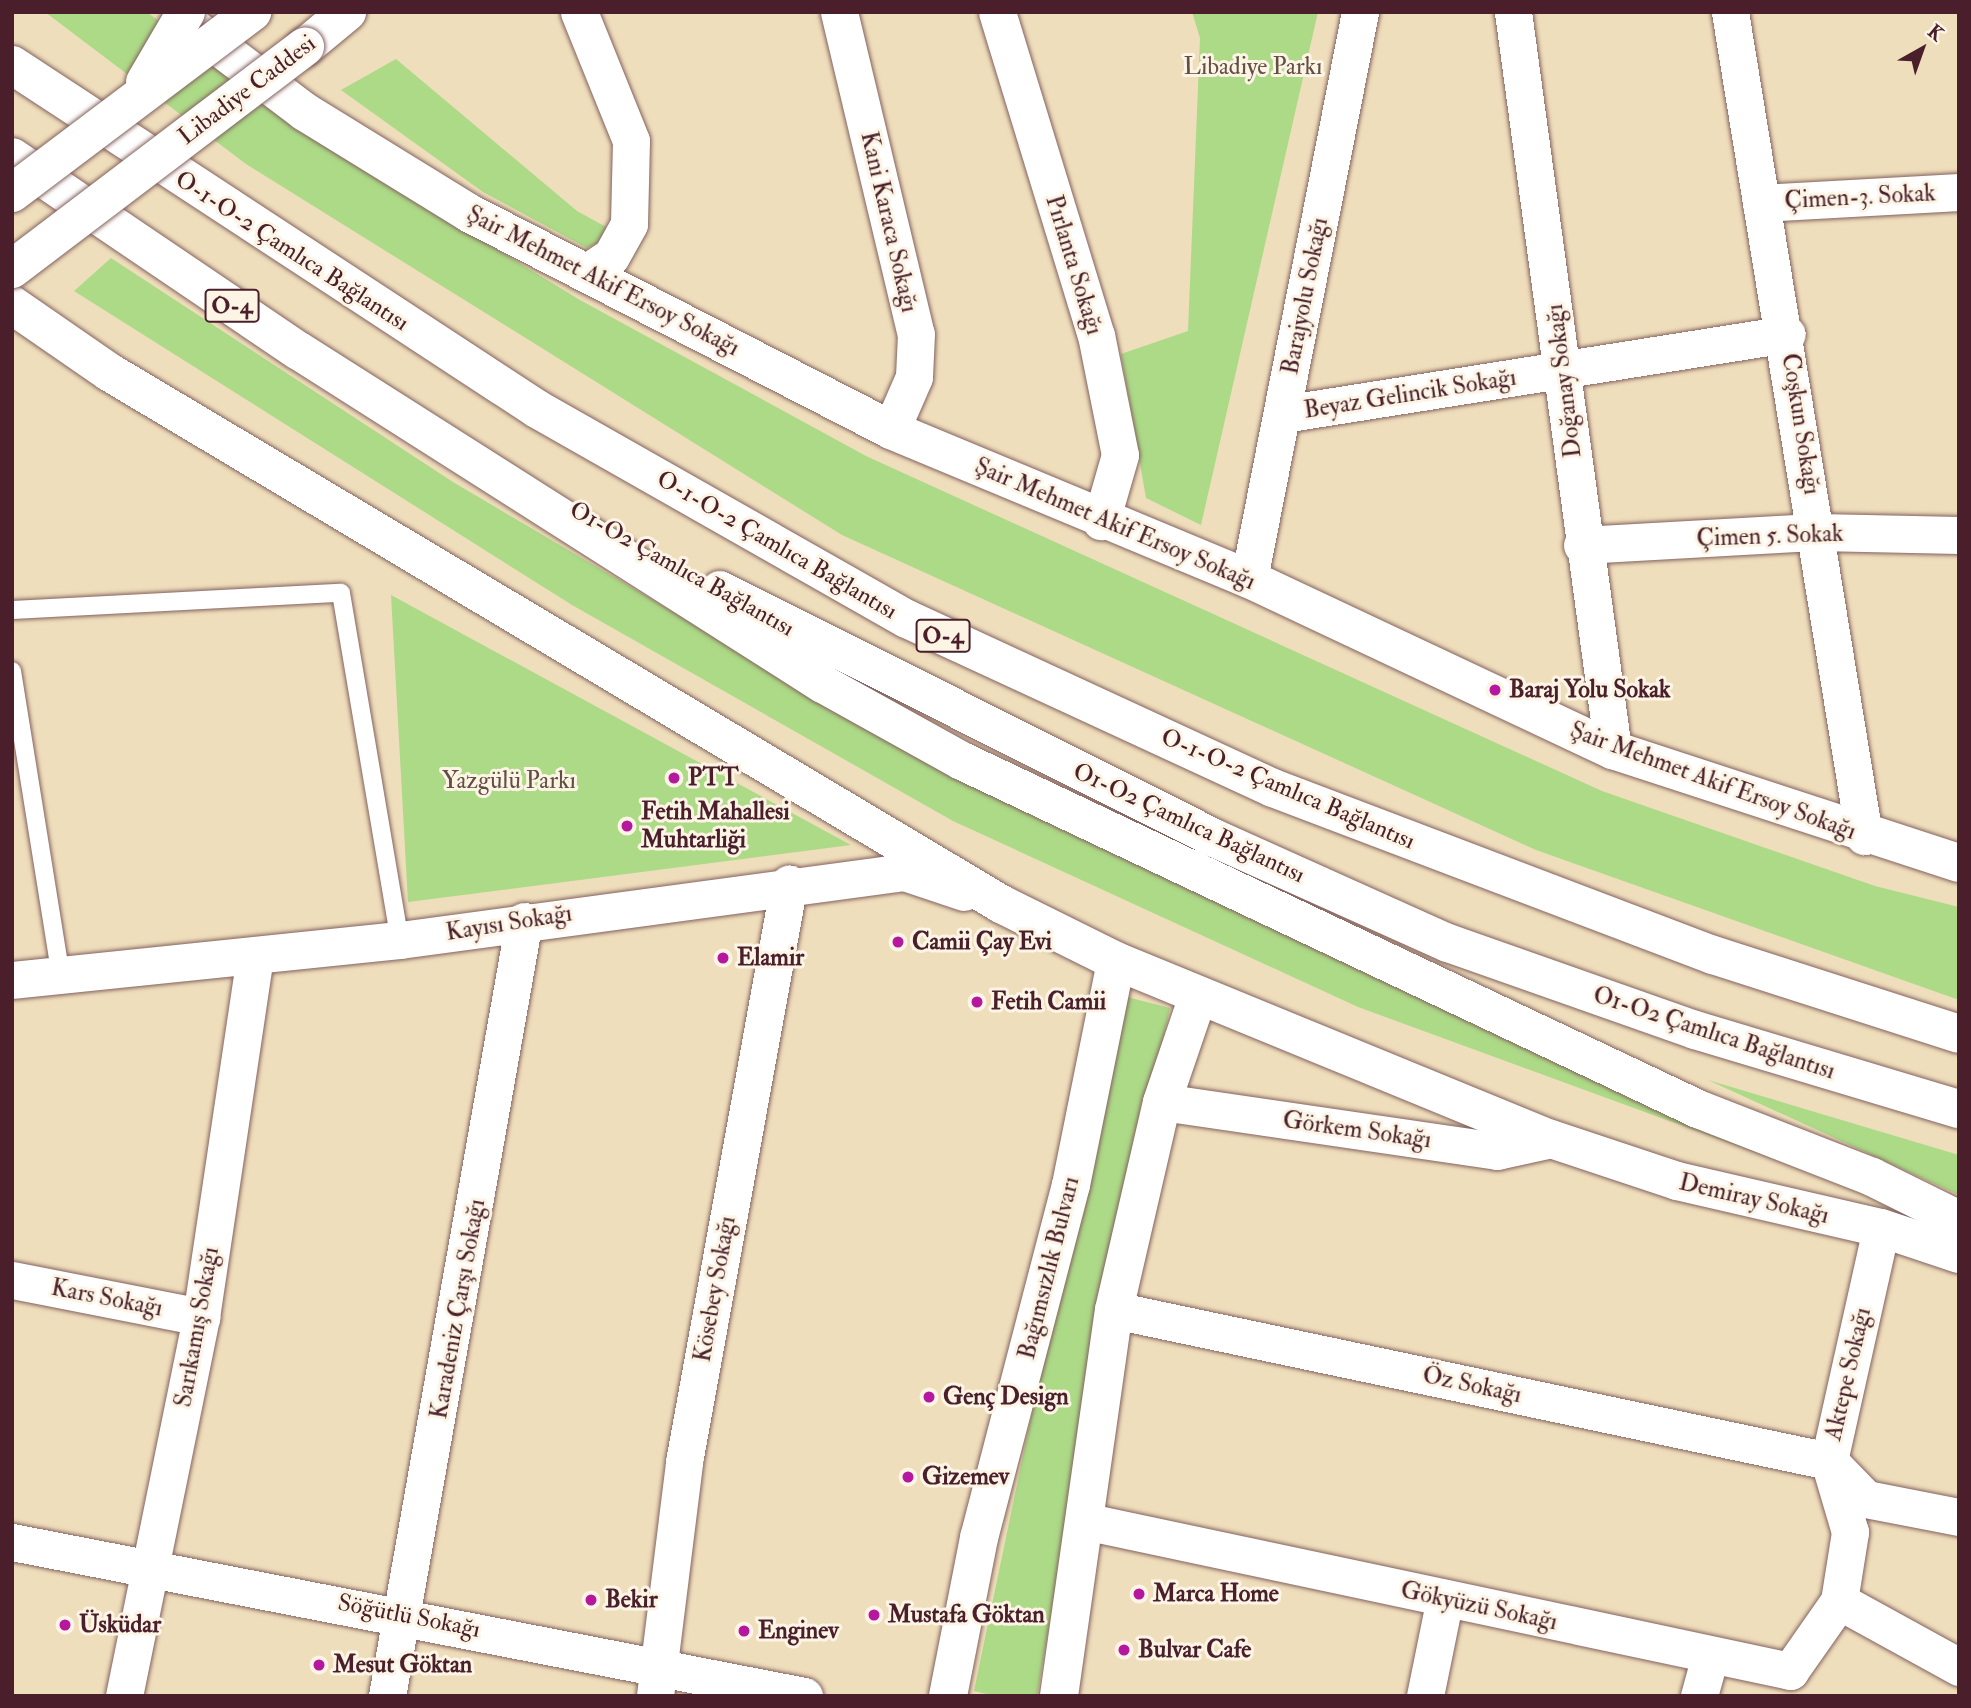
<!DOCTYPE html>
<html>
<head>
<meta charset="utf-8">
<style>
	body { margin:0 }
	#map { position:relative; width:1971px; height:1708px; overflow:hidden; background:#efdebc; font-family:"IM FELL Double Pica",serif }
	div>[style] { position:absolute }
	.green>* { inset:0; background:#acda87 }
	.roads { filter:drop-shadow(0 0 2px #84625e) drop-shadow(0 0 2px #84625e) }
	.lane>* { height:18px; margin:-9px; padding:0 9px; transform-origin:9px; border-radius:9px; background:#fff }
	.street>* { height:37px; margin:-18.5px; padding:0 18.5px; transform-origin:18.5px; border-radius:18.5px; background:#fff }
	.secondary>* { height:38px; margin:-19px; padding:0 19px; transform-origin:19px; border-radius:19px; background:#fff }
	.primary>* { height:38px; margin:-19px; padding:0 19px; transform-origin:19px; border-radius:19px; background:#fff }
	.highway>* { height:38px; margin:-19px; padding:0 19px; transform-origin:19px; border-radius:19px; background:#fff }
	.bridges { filter:drop-shadow(0 0 2px #84625e) drop-shadow(0 0 2px #84625e) }
	.primary-bridge>* { height:38px; margin:-19px; padding:0 19px; transform-origin:19px; border-radius:19px; background:#fff }
	.dots>* { width:19px; height:19px; translate:-50% -50%; box-sizing:border-box; border:4px solid #fcf5e5; border-radius:50% }
	span { translate:-50% -50%; white-space:nowrap; text-align:center; line-height:1.15; -webkit-text-stroke:6px #fcf5e5; paint-order:stroke }
	.shield-label span { padding:2px 5px; background:#fcf5e5; border:2px solid; border-radius:5px; -webkit-text-stroke-width:0 }
	.shield-label { font-size:23px; color:#4a1f2b; font-weight:700 }
	.park-label { font-size:24px; color:#624e42 }
	.street-label { font-size:24px; color:#4a1f2b }
	.poi-label { font-size:24px; color:#4a1f2b; font-weight:700 }
	.left { translate:0 -50%; text-align:left }
	.frame { position:absolute; inset:0; border:14px solid #4a1f2b; pointer-events:none }
	.north { position:absolute; left:1887px; top:14px; width:70px; height:70px; -webkit-text-stroke:5px #fcf5e5; paint-order:stroke; rotate:40deg; font-size:19px; font-weight:700; line-height:28px; text-align:center; color:#4a1f2b }
	.north::after { content:''; display:block; margin:auto; width:24px; height:32px; background:#4a1f2b; clip-path:polygon(50% 0,100% 100%,50% 72%,0 100%) }
</style>
</head>
<body>
<div id="map">
	<div class="green">
		<div style="clip-path:polygon(45px 12px,147px 12px,293px 126px,580px 300px,866px 456px,1602px 791px,1875px 886px,1959px 907px,1959px 1000px,1536px 850px,842px 535px,246px 164px)"></div>
		<div style="clip-path:polygon(1192px 12px,1318px 12px,1201px 525px,1146px 498px,1121px 354px,1188px 331px,1200px 38px)"></div>
		<div style="clip-path:polygon(396px 59px,577px 211px,617px 233px,587px 248px,483px 192px,341px 90px)"></div>
		<div style="clip-path:polygon(111px 258px,453px 482px,807px 691px,1885px 1200px,1358px 1007px,953px 821px,572px 605px,74px 291px)"></div>
		<div style="clip-path:polygon(391px 595px,851px 845px,408px 902px)"></div>
		<div style="clip-path:polygon(1119px 995px,1170px 1008px,1105px 1304px,1037px 1696px,995px 1696px,974px 1691px)"></div>
		<div style="clip-path:polygon(1708px 1080px,1959px 1155px,1959px 1195px,1911px 1173px)"></div>
	</div>
	<div class="roads">
		<div class="lane">
			<div style="left:12px;top:610px;width:329px;rotate:-3deg"></div>
			<div style="left:341px;top:593px;width:352px;rotate:80.4deg"></div>
			<div style="left:12px;top:671px;width:305px;rotate:80.9deg"></div>
		</div>
		<div class="street">
			<div style="left:579px;top:12px;width:139px;rotate:68deg"></div>
			<div style="left:631px;top:141px;width:83px;rotate:91.4deg"></div>
			<div style="left:629px;top:224px;width:37px;rotate:119deg"></div>
			<div style="left:611px;top:256px;width:30px;rotate:146deg"></div>
			<div style="left:839px;top:12px;width:331px;rotate:76.6deg"></div>
			<div style="left:916px;top:334px;width:43px;rotate:92.7deg"></div>
			<div style="left:914px;top:377px;width:58px;rotate:113.5deg"></div>
			<div style="left:997px;top:12px;width:338px;rotate:73deg"></div>
			<div style="left:1096px;top:335px;width:122px;rotate:78.7deg"></div>
			<div style="left:1120px;top:455px;width:69px;rotate:106.1deg"></div>
			<div style="left:1513px;top:12px;width:745px;rotate:82.28deg"></div>
			<div style="left:1730px;top:12px;width:835px;rotate:80.76deg"></div>
			<div style="left:1761px;top:203px;width:198px;rotate:-3.2deg"></div>
			<div style="left:1283px;top:414px;width:510px;rotate:-9.02deg"></div>
			<div style="left:1582px;top:545px;width:236px;rotate:-3.2deg"></div>
			<div style="left:1818px;top:532px;width:141px;rotate:1.2deg"></div>
			<div style="left:1249px;top:579px;width:578px;rotate:-78.92deg"></div>
			<div style="left:12px;top:980px;width:390px;rotate:-5.9deg"></div>
			<div style="left:400px;top:940px;width:509px;rotate:-7.68deg"></div>
			<div style="left:904px;top:872px;width:63px;rotate:18.4deg"></div>
			<div style="left:1162px;top:1102px;width:339px;rotate:8.3deg"></div>
			<div style="left:1497px;top:1151px;width:55px;rotate:-12.5deg"></div>
			<div style="left:12px;top:1280px;width:193px;rotate:11.1deg"></div>
			<div style="left:1114px;top:1310px;width:731px;rotate:11.93deg"></div>
			<div style="left:1829px;top:1461px;width:53px;rotate:45.8deg"></div>
			<div style="left:1866px;top:1499px;width:95px;rotate:11deg"></div>
			<div style="left:1084px;top:1521px;width:722px;rotate:11.99deg"></div>
			<div style="left:1790px;top:1671px;width:85px;rotate:-55deg"></div>
			<div style="left:1839px;top:1601px;width:70px;rotate:-80.9deg"></div>
			<div style="left:1850px;top:1532px;width:74px;rotate:-106.5deg"></div>
			<div style="left:1829px;top:1461px;width:239px;rotate:-77.4deg"></div>
			<div style="left:12px;top:1542px;width:807px;rotate:11deg"></div>
			<div style="left:1839px;top:1601px;width:137px;rotate:28.8deg"></div>
			<div style="left:124px;top:1696px;width:387px;rotate:-78.5deg"></div>
			<div style="left:201px;top:1317px;width:365px;rotate:-81.5deg"></div>
			<div style="left:387px;top:1696px;width:787px;rotate:-79.98deg"></div>
			<div style="left:655px;top:1696px;width:236px;rotate:-82.9deg"></div>
			<div style="left:684px;top:1462px;width:588px;rotate:-79.72deg"></div>
			<div style="left:1425px;top:1696px;width:100px;rotate:-78.5deg"></div>
			<div style="left:1699px;top:1696px;width:41px;rotate:-74.6deg"></div>
		</div>
		<div class="secondary">
			<div style="left:186px;top:22px;width:149px;rotate:37.1deg"></div>
			<div style="left:305px;top:112px;width:193px;rotate:31.6deg"></div>
			<div style="left:469px;top:213px;width:475px;rotate:27.2deg"></div>
			<div style="left:891px;top:430px;width:388px;rotate:22.6deg"></div>
			<div style="left:1249px;top:579px;width:402px;rotate:25.2deg"></div>
			<div style="left:1613px;top:750px;width:364px;rotate:18.1deg"></div>
			<div style="left:12px;top:305px;width:118px;rotate:34.6deg"></div>
			<div style="left:109px;top:372px;width:1039px;rotate:30.81deg"></div>
			<div style="left:1001px;top:904px;width:128px;rotate:26.4deg"></div>
			<div style="left:1116px;top:961px;width:470px;rotate:22.3deg"></div>
			<div style="left:1551px;top:1139px;width:133px;rotate:18.4deg"></div>
			<div style="left:1677px;top:1181px;width:209px;rotate:13deg"></div>
			<div style="left:1881px;top:1228px;width:82px;rotate:18.4deg"></div>
			<div style="left:948px;top:1696px;width:161px;rotate:-78.9deg"></div>
			<div style="left:979px;top:1538px;width:365px;rotate:-75.4deg"></div>
			<div style="left:1071px;top:1185px;width:228px;rotate:-78.6deg"></div>
			<div style="left:1059px;top:1696px;width:390px;rotate:-81.9deg"></div>
			<div style="left:1114px;top:1310px;width:213px;rotate:-77deg"></div>
			<div style="left:1162px;top:1102px;width:109px;rotate:-71.2deg"></div>
		</div>
		<div class="primary">
			<div style="left:305px;top:47px;width:55px;rotate:-39.8deg"></div>
		</div>
		<div class="highway">
			<div style="left:12px;top:65px;width:628px;rotate:33.23deg"></div>
			<div style="left:537px;top:409px;width:425px;rotate:29.6deg"></div>
			<div style="left:907px;top:619px;width:403px;rotate:24.8deg"></div>
			<div style="left:1273px;top:788px;width:471px;rotate:20.8deg"></div>
			<div style="left:1713px;top:955px;width:258px;rotate:17.8deg"></div>
			<div style="left:12px;top:157px;width:346px;rotate:34.1deg"></div>
			<div style="left:299px;top:351px;width:621px;rotate:32.44deg"></div>
			<div style="left:823px;top:684px;width:159px;rotate:29deg"></div>
			<div style="left:962px;top:761px;width:814px;rotate:25.31deg"></div>
			<div style="left:1698px;top:1109px;width:187px;rotate:21.3deg"></div>
			<div style="left:1872px;top:1177px;width:97px;rotate:26.3deg"></div>
			<div style="left:720px;top:590px;width:553px;rotate:26.66deg"></div>
			<div style="left:1214px;top:838px;width:256px;rotate:24.2deg"></div>
			<div style="left:1448px;top:943px;width:262px;rotate:19.4deg"></div>
			<div style="left:1695px;top:1030px;width:276px;rotate:16.7deg"></div>
		</div>
	</div>
	<div class="bridges">
		<div class="primary-bridge">
			<div style="left:145px;top:82px;width:81px;rotate:-59.6deg"></div>
			<div style="left:12px;top:193px;width:301px;rotate:-37deg"></div>
			<div style="left:12px;top:269px;width:368px;rotate:-37.2deg"></div>
		</div>
	</div>
	<div class="dots">
		<div style="left:1495px;top:690px;background:#b5179e"></div>
		<div style="left:674px;top:778px;background:#b5179e"></div>
		<div style="left:627px;top:826px;background:#b5179e"></div>
		<div style="left:898px;top:942px;background:#b5179e"></div>
		<div style="left:723px;top:958px;background:#b5179e"></div>
		<div style="left:977px;top:1002px;background:#b5179e"></div>
		<div style="left:929px;top:1397px;background:#b5179e"></div>
		<div style="left:908px;top:1477px;background:#b5179e"></div>
		<div style="left:1139px;top:1594px;background:#b5179e"></div>
		<div style="left:591px;top:1600px;background:#b5179e"></div>
		<div style="left:874px;top:1615px;background:#b5179e"></div>
		<div style="left:65px;top:1625px;background:#b5179e"></div>
		<div style="left:744px;top:1631px;background:#b5179e"></div>
		<div style="left:1124px;top:1650px;background:#b5179e"></div>
		<div style="left:319px;top:1665px;background:#b5179e"></div>
	</div>
	<div class="shield-label">
		<span style="left:232px;top:306px">O-4</span>
		<span style="left:943px;top:636px">O-4</span>
	</div>
	<div class="park-label">
		<span style="left:1253px;top:67px">Libadiye Parkı</span>
		<span style="left:509px;top:781px">Yazgülü Parkı</span>
	</div>
	<div class="street-label">
		<span style="left:247px;top:90px;rotate:-37deg">Libadiye Caddesi</span>
		<span style="left:1860px;top:197px;rotate:-3deg">Çimen-3. Sokak</span>
		<span style="left:889px;top:222px;rotate:77deg">Kani Karaca Sokağı</span>
		<span style="left:292px;top:251px;rotate:33deg">O-1-O-2 Çamlıca Bağlantısı</span>
		<span style="left:1074px;top:265px;rotate:73deg">Pırlanta Sokağı</span>
		<span style="left:603px;top:281px;rotate:27deg">Şair Mehmet Akif Ersoy Sokağı</span>
		<span style="left:1305px;top:296px;rotate:-79deg">Barajyolu Sokağı</span>
		<span style="left:1564px;top:381px;rotate:-97deg">Doğanay Sokağı</span>
		<span style="left:1410px;top:394px;rotate:-9deg">Beyaz Gelincik Sokağı</span>
		<span style="left:1801px;top:424px;rotate:81deg">Coşkun Sokağı</span>
		<span style="left:1115px;top:524px;rotate:23deg">Şair Mehmet Akif Ersoy Sokağı</span>
		<span style="left:1770px;top:536px;rotate:-2deg">Çimen 5. Sokak</span>
		<span style="left:777px;top:545px;rotate:30deg">O-1-O-2 Çamlıca Bağlantısı</span>
		<span style="left:682px;top:569px;rotate:29deg">O1-O2 Çamlıca Bağlantısı</span>
		<span style="left:1713px;top:781px;rotate:20deg">Şair Mehmet Akif Ersoy Sokağı</span>
		<span style="left:1288px;top:789px;rotate:23deg">O-1-O-2 Çamlıca Bağlantısı</span>
		<span style="left:1189px;top:823px;rotate:25deg">O1-O2 Çamlıca Bağlantısı</span>
		<span style="left:509px;top:923px;rotate:-9deg">Kayısı Sokağı</span>
		<span style="left:1714px;top:1033px;rotate:18deg">O1-O2 Çamlıca Bağlantısı</span>
		<span style="left:1357px;top:1130px;rotate:8deg">Görkem Sokağı</span>
		<span style="left:1754px;top:1199px;rotate:13deg">Demiray Sokağı</span>
		<span style="left:1049px;top:1268px;rotate:-76deg">Bağımsızlık Bulvarı</span>
		<span style="left:715px;top:1289px;rotate:-80deg">Kösebey Sokağı</span>
		<span style="left:107px;top:1298px;rotate:11deg">Kars Sokağı</span>
		<span style="left:458px;top:1309px;rotate:-80deg">Karadeniz Çarşı Sokağı</span>
		<span style="left:197px;top:1327px;rotate:-80deg">Sarıkamış Sokağı</span>
		<span style="left:1848px;top:1374px;rotate:-77deg">Aktepe Sokağı</span>
		<span style="left:1472px;top:1385px;rotate:12deg">Öz Sokağı</span>
		<span style="left:1479px;top:1606px;rotate:12deg">Gökyüzü Sokağı</span>
		<span style="left:409px;top:1616px;rotate:11deg">Söğütlü Sokağı</span>
	</div>
	<div class="poi-label">
		<span class="left" style="left:1509px;top:690px">Baraj Yolu Sokak</span>
		<span class="left" style="left:688px;top:778px">PTT</span>
		<span class="left" style="left:641px;top:826px">Fetih Mahallesi<br>Muhtarliği</span>
		<span class="left" style="left:912px;top:942px">Camii Çay Evi</span>
		<span class="left" style="left:737px;top:958px">Elamir</span>
		<span class="left" style="left:991px;top:1002px">Fetih Camii</span>
		<span class="left" style="left:943px;top:1397px">Genç Design</span>
		<span class="left" style="left:922px;top:1477px">Gizemev</span>
		<span class="left" style="left:1153px;top:1594px">Marca Home</span>
		<span class="left" style="left:605px;top:1600px">Bekir</span>
		<span class="left" style="left:888px;top:1615px">Mustafa Göktan</span>
		<span class="left" style="left:79px;top:1625px">Üsküdar</span>
		<span class="left" style="left:758px;top:1631px">Enginev</span>
		<span class="left" style="left:1138px;top:1650px">Bulvar Cafe</span>
		<span class="left" style="left:333px;top:1665px">Mesut Göktan</span>
	</div>
	<div class="frame"></div>
	<div class="north">K</div>
</div>
</body>
</html>
